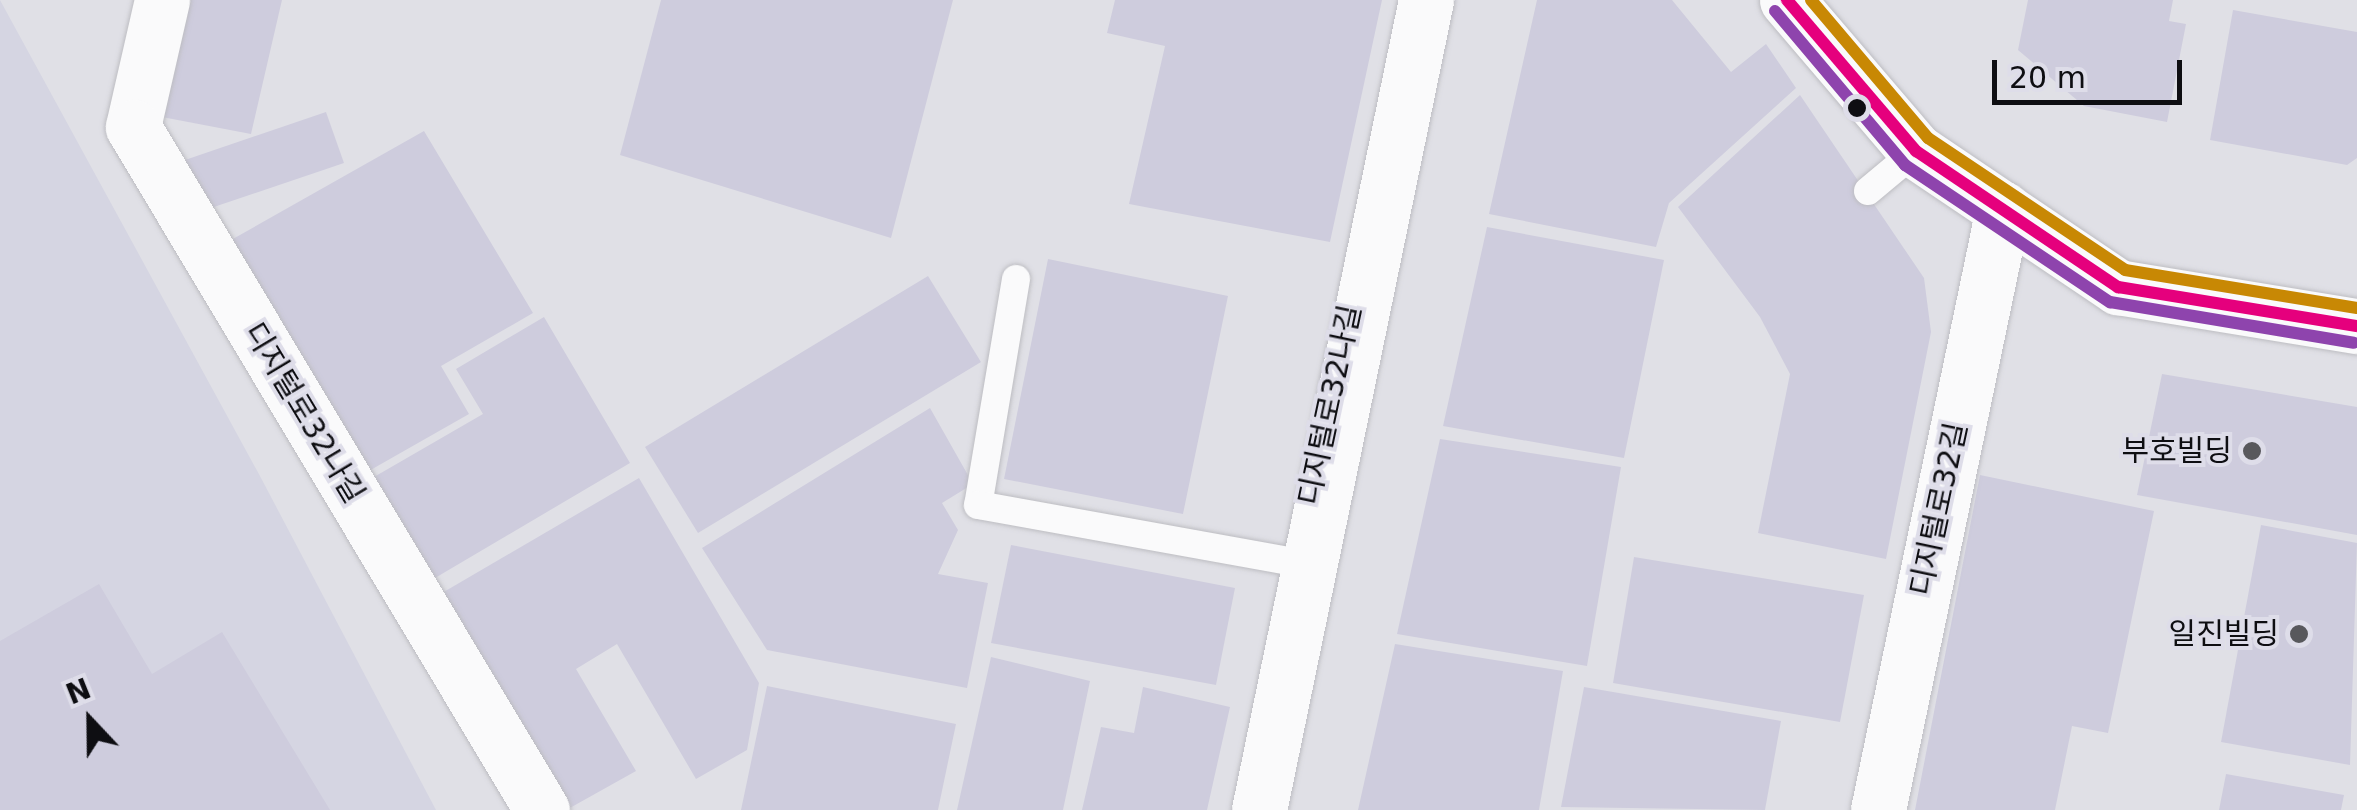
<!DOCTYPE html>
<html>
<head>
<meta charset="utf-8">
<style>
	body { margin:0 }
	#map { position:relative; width:2357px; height:810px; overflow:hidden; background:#e0e0e6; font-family:"DejaVu Sans","Noto Sans KR",sans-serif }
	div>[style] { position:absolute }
	.built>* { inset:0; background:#d5d5e2 }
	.building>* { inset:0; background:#ceccdd }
	.roads { filter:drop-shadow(0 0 2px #bdbdc2) drop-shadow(0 0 2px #bdbdc2) }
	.service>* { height:28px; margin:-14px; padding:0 14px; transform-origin:14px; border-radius:14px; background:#fafafb }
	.minor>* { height:55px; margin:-27.5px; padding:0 27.5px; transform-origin:27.5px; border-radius:27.5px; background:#fafafb }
	.bus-1>* { height:12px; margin:-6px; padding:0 6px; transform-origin:6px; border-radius:6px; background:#e5007d }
	.bus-2>* { height:12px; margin:-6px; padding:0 6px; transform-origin:6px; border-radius:6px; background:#8e44ad }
	.bus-3>* { height:12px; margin:-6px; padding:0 6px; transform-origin:6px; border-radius:6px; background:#c88804 }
	.dots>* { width:28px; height:28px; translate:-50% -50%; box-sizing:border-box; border:5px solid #dedde9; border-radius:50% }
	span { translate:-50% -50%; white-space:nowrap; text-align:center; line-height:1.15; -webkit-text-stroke:8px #dedde9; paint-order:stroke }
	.street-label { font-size:30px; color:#0e0e12 }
	.poi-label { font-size:30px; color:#0e0e12 }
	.right { translate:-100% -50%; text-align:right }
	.north { position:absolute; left:40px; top:670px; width:100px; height:100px; -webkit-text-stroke:8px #dedde9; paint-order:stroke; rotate:338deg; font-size:28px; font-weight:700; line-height:40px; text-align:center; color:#0e0e12 }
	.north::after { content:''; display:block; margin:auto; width:35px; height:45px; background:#0e0e12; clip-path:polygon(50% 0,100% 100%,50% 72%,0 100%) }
	.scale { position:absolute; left:1992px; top:60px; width:190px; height:45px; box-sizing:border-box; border:5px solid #0e0e12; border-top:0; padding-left:12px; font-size:30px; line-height:35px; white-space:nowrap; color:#0e0e12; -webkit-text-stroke:8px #dedde9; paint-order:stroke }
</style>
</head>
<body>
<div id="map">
	<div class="built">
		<div style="clip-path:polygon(0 0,260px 476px,436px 810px,0 810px)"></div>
	</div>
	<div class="building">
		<div style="clip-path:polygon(188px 0,282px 0,251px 134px,162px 117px)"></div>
		<div style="clip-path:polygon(661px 0,953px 0,891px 238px,620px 155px)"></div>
		<div style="clip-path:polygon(1115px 0,1382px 0,1330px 242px,1129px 204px,1165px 46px,1107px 33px)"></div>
		<div style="clip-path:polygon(1537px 0,1672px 0,1731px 72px,1766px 44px,1796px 88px,1669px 203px,1656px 247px,1489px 214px)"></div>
		<div style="clip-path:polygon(2028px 0,2173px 0,2169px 21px,2186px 24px,2167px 122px,2084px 106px,2018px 50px)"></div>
		<div style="clip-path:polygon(2233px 10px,2357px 32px,2357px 158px,2347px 165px,2210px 140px)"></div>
		<div style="clip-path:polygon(1800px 95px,1924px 278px,1931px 332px,1886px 559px,1758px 533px,1790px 374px,1760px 317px,1678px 207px)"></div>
		<div style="clip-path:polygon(326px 112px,344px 163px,202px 211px,185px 160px)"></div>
		<div style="clip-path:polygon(424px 131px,533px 313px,441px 366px,469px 414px,360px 476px,224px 244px)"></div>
		<div style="clip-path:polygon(1487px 227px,1664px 260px,1624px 458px,1443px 426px)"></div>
		<div style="clip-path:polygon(1048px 259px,1228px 296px,1183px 514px,1004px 479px)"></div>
		<div style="clip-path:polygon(928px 276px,981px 362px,698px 533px,645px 447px)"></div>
		<div style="clip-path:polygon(544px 317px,630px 463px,435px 578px,374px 477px,483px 414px,456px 369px)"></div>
		<div style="clip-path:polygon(2162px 374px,2357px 407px,2357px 535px,2137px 495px)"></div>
		<div style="clip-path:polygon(930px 408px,973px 484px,942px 503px,958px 530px,938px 574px,988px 583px,967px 688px,767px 650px,702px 548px)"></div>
		<div style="clip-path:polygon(1440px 439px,1621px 467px,1587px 666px,1397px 634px)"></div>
		<div style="clip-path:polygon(1980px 475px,2154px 511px,2108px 733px,2072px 726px,2055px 810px,1915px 810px)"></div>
		<div style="clip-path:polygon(639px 478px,759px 683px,747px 750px,696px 779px,617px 644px,576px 669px,636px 771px,568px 809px,442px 593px)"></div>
		<div style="clip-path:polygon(2261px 525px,2357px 543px,2350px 765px,2221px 742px)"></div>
		<div style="clip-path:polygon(1011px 545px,1235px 588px,1216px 685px,991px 643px)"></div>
		<div style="clip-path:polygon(1634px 557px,1864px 595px,1840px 722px,1613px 683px)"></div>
		<div style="clip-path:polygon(99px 584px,152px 674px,222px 632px,330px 810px,0 810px,0 641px)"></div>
		<div style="clip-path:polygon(1395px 644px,1563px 671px,1539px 810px,1358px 810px)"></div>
		<div style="clip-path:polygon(991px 657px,1090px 681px,1063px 810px,957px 810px)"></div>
		<div style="clip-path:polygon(767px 686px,956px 724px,938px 810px,741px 810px)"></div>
		<div style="clip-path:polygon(1143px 687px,1230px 707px,1207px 810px,1082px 810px,1101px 727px,1134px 733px)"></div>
		<div style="clip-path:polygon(1584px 687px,1781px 721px,1765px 810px,1561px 807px)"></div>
		<div style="clip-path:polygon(2226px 774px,2344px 795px,2341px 810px,2219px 810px)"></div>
	</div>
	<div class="roads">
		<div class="service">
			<div style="left:1868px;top:191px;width:62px;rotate:-39.8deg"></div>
			<div style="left:1016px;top:279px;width:229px;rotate:99.5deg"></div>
			<div style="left:978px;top:505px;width:337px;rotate:10.2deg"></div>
		</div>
		<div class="minor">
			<div style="left:162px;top:0;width:130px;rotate:102.9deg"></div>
			<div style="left:133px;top:127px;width:796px;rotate:59.09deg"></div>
			<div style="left:1787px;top:0;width:199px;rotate:49.5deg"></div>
			<div style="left:1916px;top:151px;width:244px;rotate:34deg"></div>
			<div style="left:2118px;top:287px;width:242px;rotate:9.3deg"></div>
			<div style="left:1259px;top:810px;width:827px;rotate:-78.35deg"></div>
			<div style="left:1878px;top:810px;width:614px;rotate:-78.25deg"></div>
		</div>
	</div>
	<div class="bus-1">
		<div style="left:1787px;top:0;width:199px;rotate:49.5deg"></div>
		<div style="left:1916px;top:151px;width:244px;rotate:34deg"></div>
		<div style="left:2118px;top:287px;width:242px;rotate:9.3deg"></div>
	</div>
	<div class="bus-2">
		<div style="left:1775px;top:11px;width:202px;rotate:49.8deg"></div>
		<div style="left:1905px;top:165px;width:247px;rotate:33.8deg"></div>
		<div style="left:2110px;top:302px;width:247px;rotate:9.5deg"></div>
	</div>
	<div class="bus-3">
		<div style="left:1811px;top:0;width:181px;rotate:49.7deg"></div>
		<div style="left:1928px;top:138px;width:237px;rotate:33.8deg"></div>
		<div style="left:2125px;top:270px;width:235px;rotate:9.3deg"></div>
	</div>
	<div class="dots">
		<div style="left:1857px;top:108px;background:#0e0e12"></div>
		<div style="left:2252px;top:451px;background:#58585c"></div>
		<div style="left:2299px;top:634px;background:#58585c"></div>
	</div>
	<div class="street-label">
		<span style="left:1330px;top:405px;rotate:-78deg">디지털로32나길</span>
		<span style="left:304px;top:413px;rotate:59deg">디지털로32나길</span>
		<span style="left:1939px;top:509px;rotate:-78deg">디지털로32길</span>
	</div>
	<div class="poi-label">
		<span class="right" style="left:2232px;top:451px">부호빌딩</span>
		<span class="right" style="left:2279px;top:634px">일진빌딩</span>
	</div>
	<div class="north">N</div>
	<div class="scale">20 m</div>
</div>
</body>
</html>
